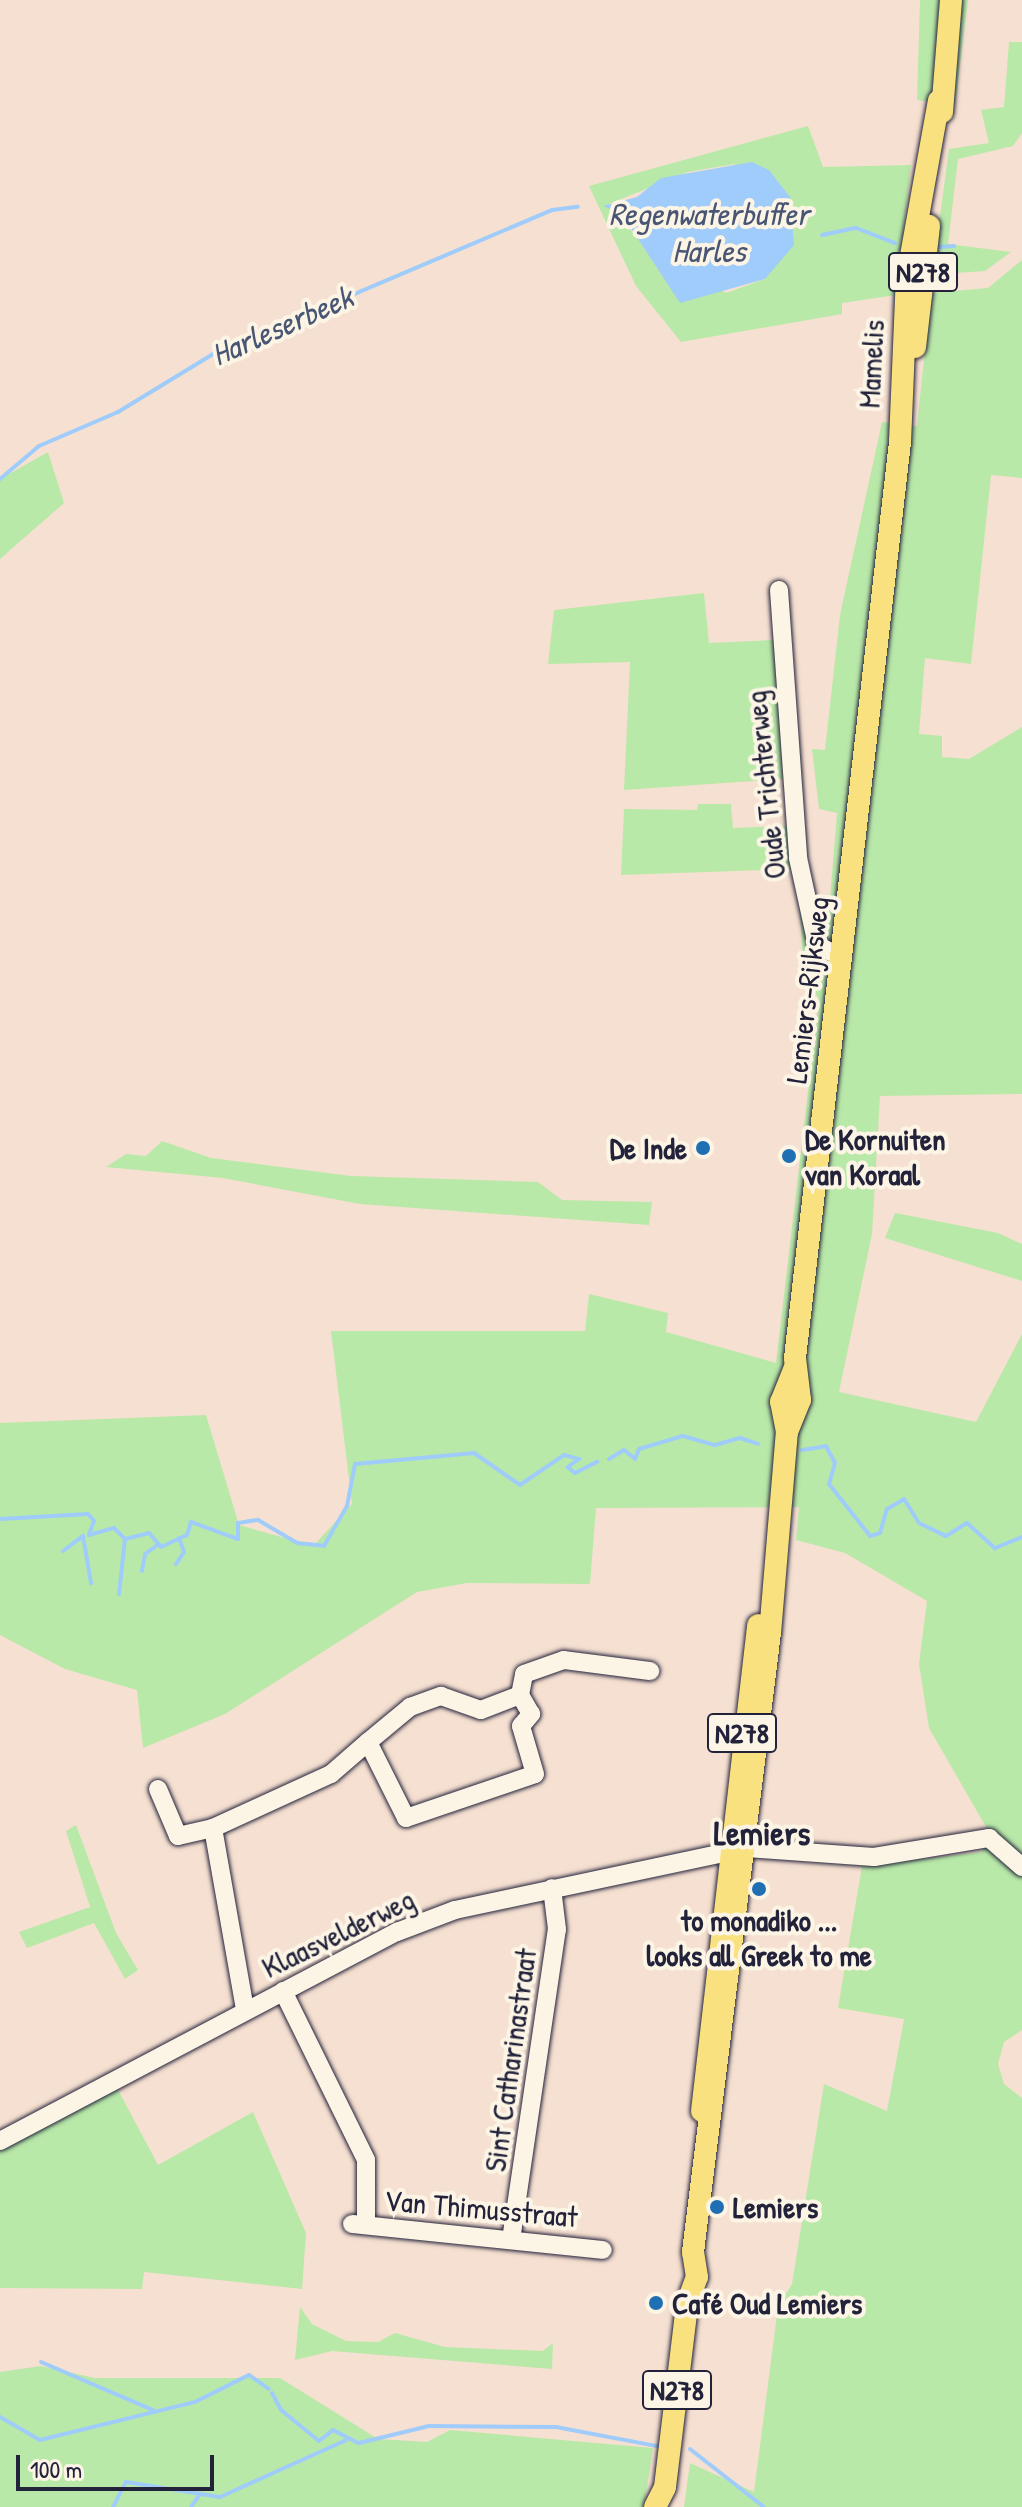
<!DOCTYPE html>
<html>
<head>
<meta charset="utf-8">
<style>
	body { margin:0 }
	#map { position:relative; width:1022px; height:2507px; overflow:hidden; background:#f6e0d1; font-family:"Patrick Hand",sans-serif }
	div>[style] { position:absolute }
	.green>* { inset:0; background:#b9e9a8 }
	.water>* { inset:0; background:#9fccfa }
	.stream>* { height:4px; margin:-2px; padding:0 2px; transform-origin:2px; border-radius:2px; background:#9fccfa }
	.roads { filter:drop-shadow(0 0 2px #22223b) drop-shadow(0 0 2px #22223b) }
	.minor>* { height:18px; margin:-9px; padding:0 9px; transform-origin:9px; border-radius:9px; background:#fcf5e5 }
	.major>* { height:22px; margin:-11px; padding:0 11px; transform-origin:11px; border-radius:11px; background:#fae180 }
	.dots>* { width:22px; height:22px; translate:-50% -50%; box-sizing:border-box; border:4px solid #fcf5e5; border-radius:50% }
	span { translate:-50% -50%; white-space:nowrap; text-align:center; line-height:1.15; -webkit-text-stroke:8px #fcf5e5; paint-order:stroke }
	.shield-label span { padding:2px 6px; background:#fcf5e5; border:2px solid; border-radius:6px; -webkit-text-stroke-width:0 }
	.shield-label { font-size:28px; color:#22223b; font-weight:700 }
	.street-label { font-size:30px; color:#22223b }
	.poi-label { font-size:30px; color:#22223b; font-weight:700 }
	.left { translate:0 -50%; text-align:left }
	.right { translate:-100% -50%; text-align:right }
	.water-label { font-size:32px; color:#485574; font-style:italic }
	.quarter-label { font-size:34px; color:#22223b; font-weight:700 }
	.scale { position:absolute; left:16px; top:2455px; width:198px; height:36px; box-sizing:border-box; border:4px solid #22223b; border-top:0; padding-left:10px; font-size:24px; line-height:28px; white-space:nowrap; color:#22223b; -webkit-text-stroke:6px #fcf5e5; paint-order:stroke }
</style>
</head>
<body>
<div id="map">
	<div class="green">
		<div style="clip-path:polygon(920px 0,968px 0,955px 106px,917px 100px)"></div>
		<div style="clip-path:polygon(1009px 42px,1022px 42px,1022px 133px,1013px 146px,958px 159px,948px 244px,1011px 252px,985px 271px,940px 274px,933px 268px,949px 149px,989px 143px,981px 110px,1004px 107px)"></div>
		<div style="clip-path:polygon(evenodd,808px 126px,823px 167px,911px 165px,896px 295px,842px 303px,842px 314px,681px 342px,636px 286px,589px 186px,808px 126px,735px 164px,765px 279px,726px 293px,643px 244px,609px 204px,688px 172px,735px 164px)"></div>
		<div style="clip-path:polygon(1022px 260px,1022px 478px,991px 475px,971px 664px,925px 658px,919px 734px,942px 736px,942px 757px,969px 759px,1022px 727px,1022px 1094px,880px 1096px,872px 1234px,839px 1392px,976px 1422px,1022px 1334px,1022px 2030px,1004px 2042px,998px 2064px,1004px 2084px,1022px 2098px,1022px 2507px,684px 2507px,690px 2463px,754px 2492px,778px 2307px,792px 2284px,824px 2084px,887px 2111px,904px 2019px,838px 2008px,862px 1866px,982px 1852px,986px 1827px,929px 1728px,919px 1664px,927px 1601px,845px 1553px,796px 1540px,799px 1507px,596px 1508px,590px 1584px,467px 1583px,417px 1592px,225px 1714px,143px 1748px,137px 1690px,65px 1669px,0 1635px,0 1423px,206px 1415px,239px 1525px,313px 1546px,352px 1504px,331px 1331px,585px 1331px,589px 1294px,668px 1313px,666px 1332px,776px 1363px,819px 999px,804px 978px,799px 896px,826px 947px,837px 813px,819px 809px,812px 749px,825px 750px,840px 615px,882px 422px,917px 426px,931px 293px,988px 288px)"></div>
		<div style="clip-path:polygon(48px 452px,64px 503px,0 559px,0 479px)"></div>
		<div style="clip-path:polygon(704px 593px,709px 643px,775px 640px,783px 779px,624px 790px,630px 662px,548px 664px,554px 610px)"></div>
		<div style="clip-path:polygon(698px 804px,731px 804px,733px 828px,788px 826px,794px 869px,621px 875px,624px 809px,697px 810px)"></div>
		<div style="clip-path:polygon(162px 1141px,211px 1158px,351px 1176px,538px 1182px,562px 1200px,652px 1202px,649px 1225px,360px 1204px,223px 1178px,106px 1167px,126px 1154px,146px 1156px)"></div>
		<div style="clip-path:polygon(895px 1213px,998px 1233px,1022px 1244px,1022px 1281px,885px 1238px)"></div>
		<div style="clip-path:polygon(76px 1825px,116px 1933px,138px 1970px,125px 1979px,94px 1923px,27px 1948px,19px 1932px,90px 1907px,66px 1831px)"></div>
		<div style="clip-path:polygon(115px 2084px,158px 2165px,253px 2112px,306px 2233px,302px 2289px,144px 2272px,142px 2289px,0 2288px,0 2145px)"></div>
		<div style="clip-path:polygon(300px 2307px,312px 2324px,346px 2341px,378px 2342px,395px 2333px,445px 2347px,543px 2351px,553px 2343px,552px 2369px,332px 2351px,295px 2360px)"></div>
		<div style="clip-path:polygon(41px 2366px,95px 2378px,280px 2378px,378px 2439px,427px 2442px,450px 2430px,653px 2448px,644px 2507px,0 2507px,0 2372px)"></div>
	</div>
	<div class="water">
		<div style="clip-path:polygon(752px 162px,769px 170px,790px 197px,794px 245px,765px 279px,680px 303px,621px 213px,603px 206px,637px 197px,661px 178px)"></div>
	</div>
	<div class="stream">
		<div style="left:822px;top:235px;width:35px;rotate:-12deg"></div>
		<div style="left:856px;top:228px;width:42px;rotate:21deg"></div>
		<div style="left:940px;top:247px;width:14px;rotate:-4deg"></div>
		<div style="left:0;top:479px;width:51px;rotate:-40.2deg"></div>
		<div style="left:39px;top:446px;width:86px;rotate:-23.3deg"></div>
		<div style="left:118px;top:412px;width:111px;rotate:-31.4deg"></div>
		<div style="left:213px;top:354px;width:368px;rotate:-23deg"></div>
		<div style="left:552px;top:210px;width:26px;rotate:-7deg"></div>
		<div style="left:802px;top:1450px;width:24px;rotate:-9deg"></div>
		<div style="left:826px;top:1446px;width:19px;rotate:62deg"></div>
		<div style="left:835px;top:1463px;width:22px;rotate:106deg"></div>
		<div style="left:829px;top:1484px;width:66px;rotate:51.7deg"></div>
		<div style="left:870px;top:1536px;width:10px;rotate:-17deg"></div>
		<div style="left:880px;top:1533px;width:25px;rotate:-74deg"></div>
		<div style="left:887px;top:1509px;width:20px;rotate:-30deg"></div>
		<div style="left:904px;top:1499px;width:28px;rotate:58deg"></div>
		<div style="left:919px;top:1523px;width:30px;rotate:26deg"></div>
		<div style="left:946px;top:1536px;width:25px;rotate:-32deg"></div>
		<div style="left:967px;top:1523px;width:38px;rotate:42deg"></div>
		<div style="left:995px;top:1548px;width:29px;rotate:-22deg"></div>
		<div style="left:609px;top:1459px;width:17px;rotate:-31deg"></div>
		<div style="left:624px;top:1450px;width:14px;rotate:39deg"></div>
		<div style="left:635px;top:1459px;width:11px;rotate:-68deg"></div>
		<div style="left:639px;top:1449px;width:46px;rotate:-16.5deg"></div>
		<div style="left:683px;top:1436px;width:33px;rotate:16deg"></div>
		<div style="left:715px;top:1445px;width:26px;rotate:-16deg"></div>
		<div style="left:740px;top:1438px;width:19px;rotate:18deg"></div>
		<div style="left:0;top:1519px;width:88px;rotate:-3.3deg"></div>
		<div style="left:88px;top:1514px;width:9px;rotate:49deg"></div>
		<div style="left:94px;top:1521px;width:15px;rotate:110deg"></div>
		<div style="left:89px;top:1535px;width:26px;rotate:-16deg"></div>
		<div style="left:114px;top:1528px;width:16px;rotate:45deg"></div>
		<div style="left:125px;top:1539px;width:25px;rotate:-14deg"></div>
		<div style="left:149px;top:1533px;width:18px;rotate:49deg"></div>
		<div style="left:161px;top:1547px;width:29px;rotate:-25deg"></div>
		<div style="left:187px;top:1535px;width:14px;rotate:-73deg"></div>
		<div style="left:191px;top:1522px;width:50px;rotate:19.9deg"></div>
		<div style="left:238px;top:1539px;width:16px;rotate:-90deg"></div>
		<div style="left:238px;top:1523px;width:20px;rotate:-9deg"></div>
		<div style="left:258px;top:1520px;width:45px;rotate:30.5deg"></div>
		<div style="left:297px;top:1543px;width:27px;rotate:6deg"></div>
		<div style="left:324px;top:1546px;width:46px;rotate:-60.1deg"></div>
		<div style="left:347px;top:1506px;width:43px;rotate:-79.2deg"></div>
		<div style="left:355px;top:1464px;width:120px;rotate:-5.3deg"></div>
		<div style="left:474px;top:1453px;width:56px;rotate:34.8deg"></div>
		<div style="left:520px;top:1485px;width:53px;rotate:-34.3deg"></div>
		<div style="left:564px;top:1455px;width:16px;rotate:15deg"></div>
		<div style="left:579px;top:1459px;width:14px;rotate:144deg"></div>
		<div style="left:568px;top:1467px;width:9px;rotate:41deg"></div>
		<div style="left:575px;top:1473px;width:25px;rotate:-27deg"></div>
		<div style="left:83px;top:1536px;width:48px;rotate:80.3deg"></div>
		<div style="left:63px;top:1551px;width:25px;rotate:-37deg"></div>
		<div style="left:176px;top:1564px;width:14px;rotate:-56deg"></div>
		<div style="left:184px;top:1552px;width:15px;rotate:-110deg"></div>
		<div style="left:142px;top:1571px;width:17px;rotate:-80deg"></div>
		<div style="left:145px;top:1554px;width:17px;rotate:-36deg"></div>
		<div style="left:119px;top:1594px;width:55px;rotate:-83.8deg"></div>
		<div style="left:41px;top:2362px;width:122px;rotate:23.2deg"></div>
		<div style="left:272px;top:2393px;width:19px;rotate:62deg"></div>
		<div style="left:281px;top:2410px;width:49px;rotate:39.2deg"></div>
		<div style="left:319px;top:2441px;width:18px;rotate:-38deg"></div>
		<div style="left:333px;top:2430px;width:29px;rotate:27deg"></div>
		<div style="left:359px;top:2443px;width:72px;rotate:-13.7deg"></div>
		<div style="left:429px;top:2426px;width:127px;rotate:0.5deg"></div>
		<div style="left:556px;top:2427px;width:103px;rotate:10.7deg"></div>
		<div style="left:0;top:2417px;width:46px;rotate:29.9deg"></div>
		<div style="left:40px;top:2440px;width:160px;rotate:-13.8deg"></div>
		<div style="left:195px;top:2402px;width:60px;rotate:-26.6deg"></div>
		<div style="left:249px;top:2375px;width:24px;rotate:35deg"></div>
		<div style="left:690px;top:2449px;width:94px;rotate:38.1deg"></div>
		<div style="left:113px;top:2507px;width:28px;rotate:-63deg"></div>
		<div style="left:126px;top:2482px;width:95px;rotate:9.1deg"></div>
		<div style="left:220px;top:2497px;width:138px;rotate:-24.3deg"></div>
		<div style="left:191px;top:2507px;width:16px;rotate:-55deg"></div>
	</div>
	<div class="roads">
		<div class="minor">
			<div style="left:779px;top:590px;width:269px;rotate:85.9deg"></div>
			<div style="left:798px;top:858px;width:89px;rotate:77.7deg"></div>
			<div style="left:817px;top:945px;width:27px;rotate:27deg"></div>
			<div style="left:368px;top:1742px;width:55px;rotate:-39.8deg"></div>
			<div style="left:410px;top:1707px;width:33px;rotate:-20deg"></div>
			<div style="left:441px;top:1696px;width:42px;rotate:19.3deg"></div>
			<div style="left:481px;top:1710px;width:42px;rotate:-21deg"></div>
			<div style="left:158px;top:1789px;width:51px;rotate:66.9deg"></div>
			<div style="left:178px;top:1836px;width:36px;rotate:-13deg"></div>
			<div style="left:213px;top:1828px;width:185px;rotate:80deg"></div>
			<div style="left:213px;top:1828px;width:130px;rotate:-24.6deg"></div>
			<div style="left:331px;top:1774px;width:49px;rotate:-40.9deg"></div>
			<div style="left:368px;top:1742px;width:85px;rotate:63.4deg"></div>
			<div style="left:406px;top:1818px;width:136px;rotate:-18.8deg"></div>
			<div style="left:535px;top:1774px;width:50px;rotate:-106.3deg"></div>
			<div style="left:521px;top:1726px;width:16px;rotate:-50deg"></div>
			<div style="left:531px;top:1714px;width:22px;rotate:-120deg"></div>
			<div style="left:520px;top:1695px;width:21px;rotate:-79deg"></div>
			<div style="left:524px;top:1674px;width:42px;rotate:-19.3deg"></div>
			<div style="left:564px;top:1660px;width:87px;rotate:7.3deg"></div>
			<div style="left:283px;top:1991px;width:188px;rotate:63.8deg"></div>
			<div style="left:366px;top:2160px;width:65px;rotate:90deg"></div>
			<div style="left:0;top:2141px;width:449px;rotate:-27.8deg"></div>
			<div style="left:397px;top:1932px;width:62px;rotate:-20.8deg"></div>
			<div style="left:455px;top:1910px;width:299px;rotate:-12deg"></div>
			<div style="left:747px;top:1848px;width:127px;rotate:4.1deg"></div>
			<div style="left:874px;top:1857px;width:117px;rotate:-9.4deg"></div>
			<div style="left:989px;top:1838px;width:44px;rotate:41.3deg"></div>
			<div style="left:352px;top:2224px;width:252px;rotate:5.9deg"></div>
			<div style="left:511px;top:2240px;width:314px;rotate:-81.6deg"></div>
			<div style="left:557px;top:1929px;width:41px;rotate:-97deg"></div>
		</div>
		<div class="major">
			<div style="left:942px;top:112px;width:112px;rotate:-85.4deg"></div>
			<div style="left:915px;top:347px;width:122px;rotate:-83.4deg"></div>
			<div style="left:787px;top:1432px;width:35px;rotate:-68deg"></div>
			<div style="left:800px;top:1400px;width:42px;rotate:-96.8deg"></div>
			<div style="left:795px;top:1358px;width:922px;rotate:-83.46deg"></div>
			<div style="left:900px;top:442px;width:164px;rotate:-87.6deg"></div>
			<div style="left:907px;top:278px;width:180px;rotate:-79.8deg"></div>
			<div style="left:702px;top:2111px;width:489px;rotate:-83.4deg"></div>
			<div style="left:655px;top:2507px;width:22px;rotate:-63deg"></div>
			<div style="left:665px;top:2487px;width:184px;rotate:-83.1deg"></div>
			<div style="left:687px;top:2304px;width:29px;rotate:-70deg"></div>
			<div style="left:697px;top:2277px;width:25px;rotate:-99deg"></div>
			<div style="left:693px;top:2252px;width:624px;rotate:-82.91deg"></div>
			<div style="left:770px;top:1633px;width:202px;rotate:-85.2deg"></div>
			<div style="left:787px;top:1432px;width:31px;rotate:-101deg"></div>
			<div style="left:781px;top:1402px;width:37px;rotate:-68deg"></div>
		</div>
	</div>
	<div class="dots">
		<div style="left:703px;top:1148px;background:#1f6fb2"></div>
		<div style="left:789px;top:1156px;background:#1f6fb2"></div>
		<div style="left:759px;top:1889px;background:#1f6fb2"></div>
		<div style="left:717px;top:2207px;background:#1f6fb2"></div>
		<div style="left:656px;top:2303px;background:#1f6fb2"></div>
	</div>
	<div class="shield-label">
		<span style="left:923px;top:272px">N278</span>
		<span style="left:742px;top:1733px">N278</span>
		<span style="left:677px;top:2390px">N278</span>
	</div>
	<div class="street-label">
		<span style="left:871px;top:364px;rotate:-87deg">Mamelis</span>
		<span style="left:765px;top:785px;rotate:-96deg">Oude Trichterweg</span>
		<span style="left:807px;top:990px;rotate:-83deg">Lemiers-Rijksweg</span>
		<span style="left:338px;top:1933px;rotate:-26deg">Klaasvelderweg</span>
		<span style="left:510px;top:2060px;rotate:-82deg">Sint Catharinastraat</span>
		<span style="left:481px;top:2208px;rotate:5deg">Van Thimusstraat</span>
	</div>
	<div class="poi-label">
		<span class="left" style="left:805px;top:1156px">De Kornuiten<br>van Koraal</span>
		<span class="right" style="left:687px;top:1148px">De Inde</span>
		<span style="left:759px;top:1937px">to monadiko ...<br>looks all Greek to me</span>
		<span class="left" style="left:733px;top:2207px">Lemiers</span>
		<span class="left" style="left:672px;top:2303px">Café Oud Lemiers</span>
	</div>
	<div class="water-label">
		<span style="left:709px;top:233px">Regenwaterbuffer<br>Harles</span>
		<span style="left:282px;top:326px;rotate:-24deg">Harleserbeek</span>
	</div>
	<div class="quarter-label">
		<span style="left:762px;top:1834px">Lemiers</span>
	</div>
	<div class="scale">100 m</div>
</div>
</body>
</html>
